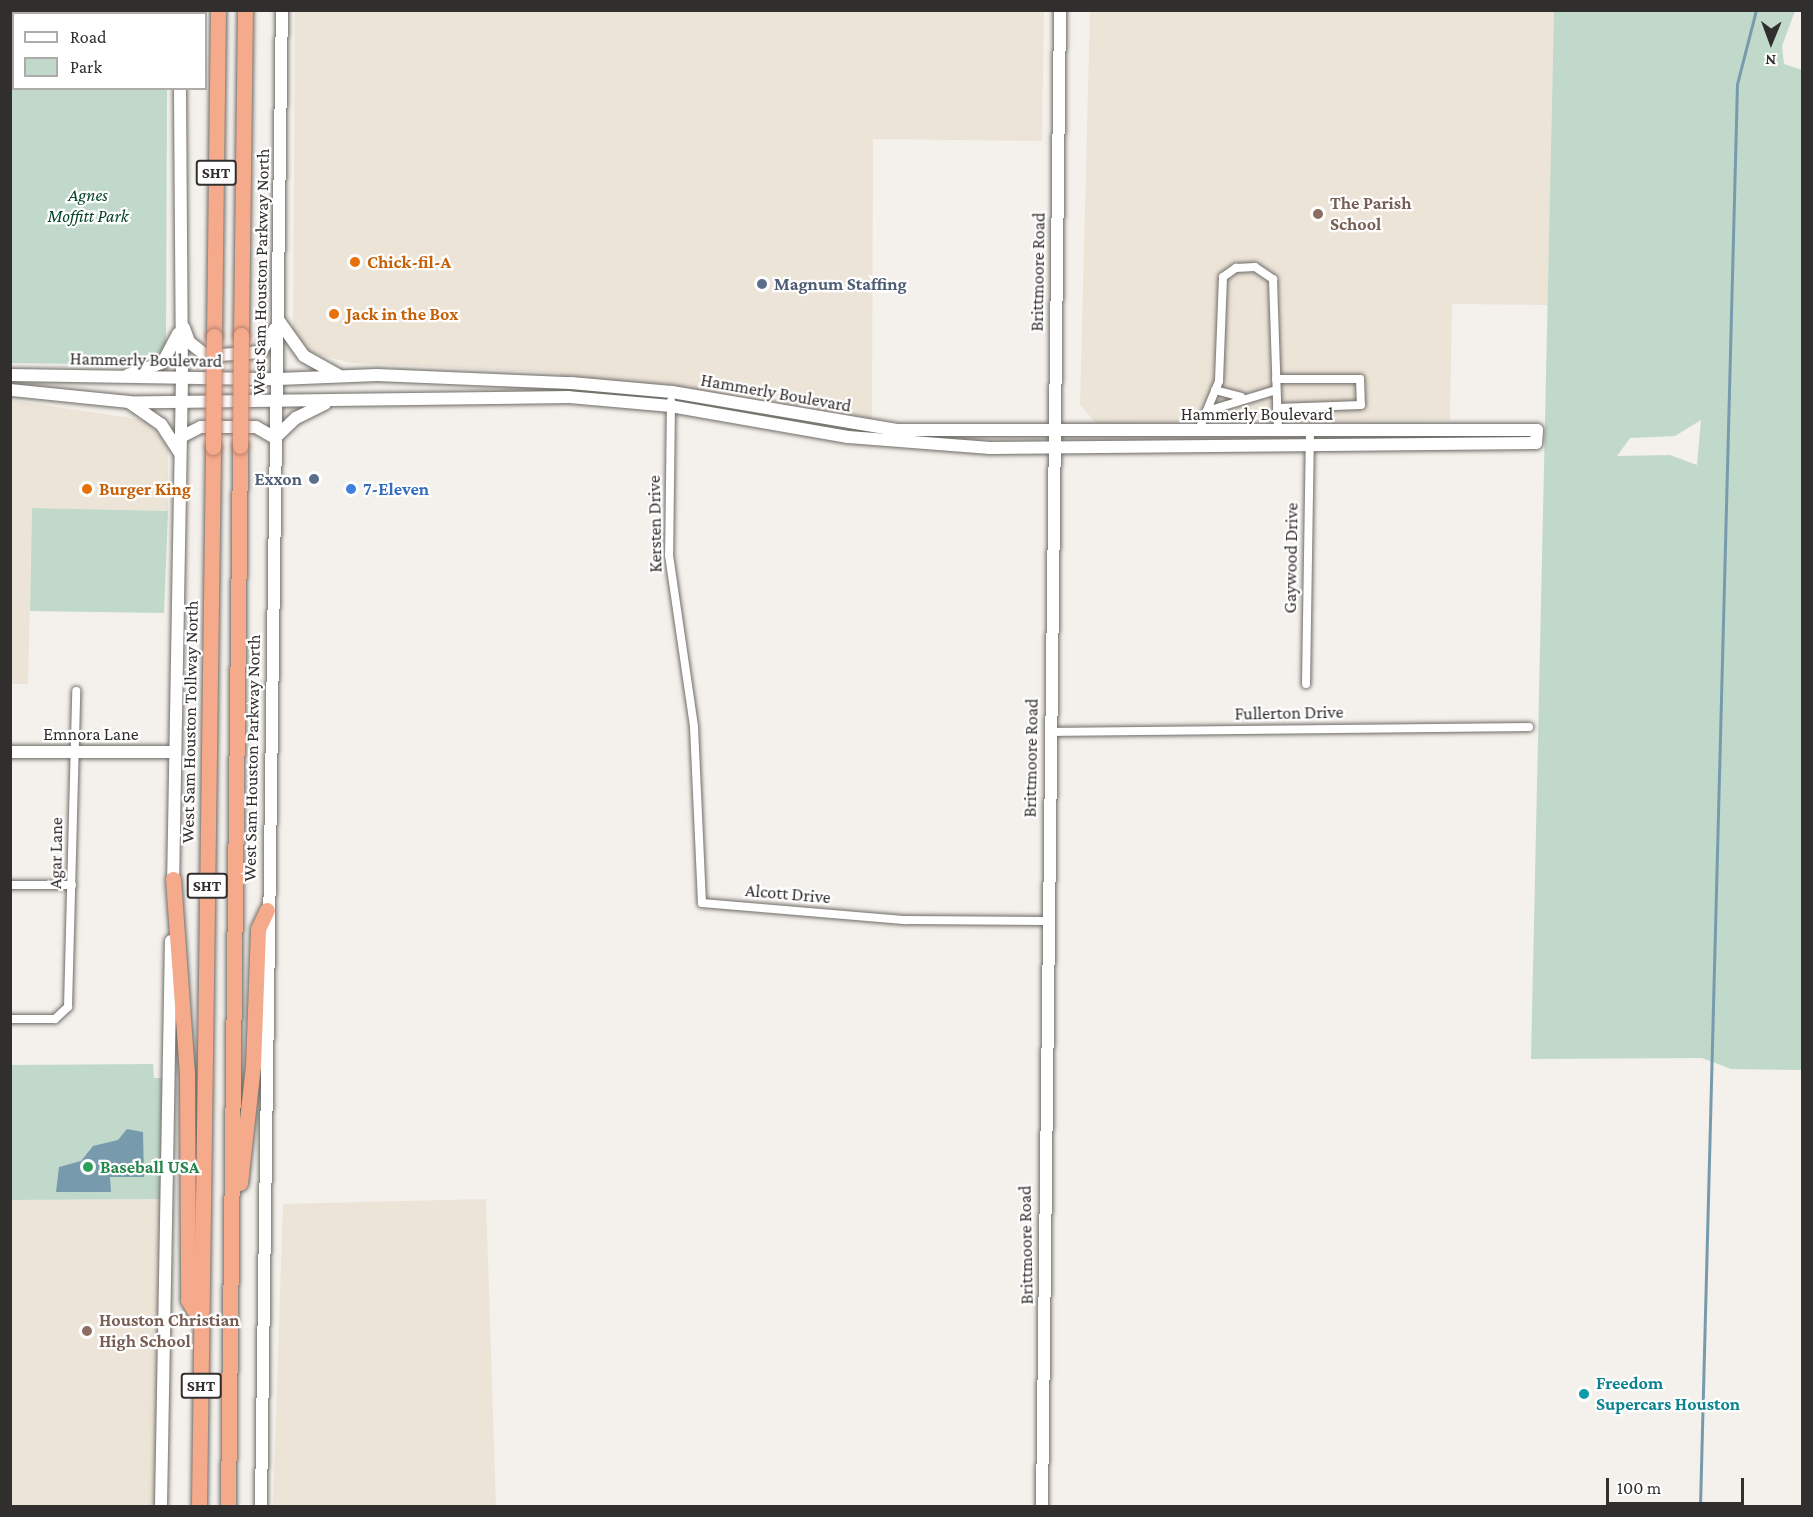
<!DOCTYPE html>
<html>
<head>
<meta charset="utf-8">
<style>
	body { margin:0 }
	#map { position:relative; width:1813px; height:1517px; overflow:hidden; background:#f4f0eb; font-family:"Crimson Pro",serif }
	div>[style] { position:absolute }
	.built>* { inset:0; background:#ede4d8 }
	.green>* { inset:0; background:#c1d9ca }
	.water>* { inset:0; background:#779aad }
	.stream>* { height:3px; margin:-1.5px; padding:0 1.5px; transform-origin:1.5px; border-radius:1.5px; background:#779aad }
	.roads { filter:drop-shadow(0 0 2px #6f6c67) drop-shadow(0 0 2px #6f6c67) }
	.street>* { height:8px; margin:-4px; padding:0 4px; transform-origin:4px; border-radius:4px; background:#fff }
	.secondary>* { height:12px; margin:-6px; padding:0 6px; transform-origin:6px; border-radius:6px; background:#fff }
	.highway>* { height:15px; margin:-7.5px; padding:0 7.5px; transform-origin:7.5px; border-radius:7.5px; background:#f6aa8c }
	.bridges { filter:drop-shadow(0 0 2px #b17f6b) drop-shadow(0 0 2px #b17f6b) }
	.highway-bridge>* { height:15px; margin:-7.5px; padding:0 7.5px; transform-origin:7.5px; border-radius:7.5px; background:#f6aa8c }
	.dots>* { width:16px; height:16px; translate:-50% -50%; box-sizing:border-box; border:3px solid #fff; border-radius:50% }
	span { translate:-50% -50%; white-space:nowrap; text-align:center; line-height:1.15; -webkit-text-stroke:4.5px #fff; paint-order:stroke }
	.shield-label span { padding:2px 4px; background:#fff; border:2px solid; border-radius:4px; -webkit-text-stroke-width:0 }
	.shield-label { font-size:16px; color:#312f2d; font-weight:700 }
	.park-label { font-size:18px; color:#044427; font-style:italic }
	.education-label { font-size:18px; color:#785e54; font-weight:700 }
	.left { translate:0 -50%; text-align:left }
	.food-label { font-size:18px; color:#c56008; font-weight:700 }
	.street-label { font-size:18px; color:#312f2d }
	.service-label { font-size:18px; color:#4e5e75; font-weight:700 }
	.right { translate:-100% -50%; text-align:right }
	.shop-label { font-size:18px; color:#366cbe; font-weight:700 }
	.leisure-label { font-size:18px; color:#27864d; font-weight:700 }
	.culture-label { font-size:18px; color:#0d838f; font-weight:700 }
	.frame { position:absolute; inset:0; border:12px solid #312f2d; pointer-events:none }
	.legend { position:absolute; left:12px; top:12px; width:195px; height:78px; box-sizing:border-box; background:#fff; border:2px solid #adacab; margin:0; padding:8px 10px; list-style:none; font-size:18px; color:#312f2d }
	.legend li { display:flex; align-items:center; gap:12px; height:30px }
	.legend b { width:30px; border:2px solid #adacab }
	.north { position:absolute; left:1741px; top:12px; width:60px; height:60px; -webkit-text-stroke:4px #fff; paint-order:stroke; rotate:181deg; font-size:16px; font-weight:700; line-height:24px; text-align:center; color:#312f2d }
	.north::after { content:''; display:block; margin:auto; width:21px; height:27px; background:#312f2d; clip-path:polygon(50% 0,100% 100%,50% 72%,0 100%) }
	.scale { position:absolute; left:1606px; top:1478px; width:138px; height:27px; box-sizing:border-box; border:3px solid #312f2d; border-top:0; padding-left:8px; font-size:18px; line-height:21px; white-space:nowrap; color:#312f2d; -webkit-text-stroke:4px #fff; paint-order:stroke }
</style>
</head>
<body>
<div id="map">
	<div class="built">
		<div style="clip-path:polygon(295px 11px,1044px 11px,1042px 141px,873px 139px,872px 427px,672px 392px,560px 383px,560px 373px,351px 363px,309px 352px,293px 330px)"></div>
		<div style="clip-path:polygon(1090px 11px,1554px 11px,1548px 305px,1452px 304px,1450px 420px,1096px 423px,1080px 405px)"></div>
		<div style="clip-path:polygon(10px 400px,145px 420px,168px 445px,168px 511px,32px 508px,28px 684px,11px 684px)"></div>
		<div style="clip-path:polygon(165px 1199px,161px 1506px,11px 1506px,10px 1200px)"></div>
		<div style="clip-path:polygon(486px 1199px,496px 1506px,273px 1506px,283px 1204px)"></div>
	</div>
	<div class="green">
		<div style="clip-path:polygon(11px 11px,167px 11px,14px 14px,14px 88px,167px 89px,166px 352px,150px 365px,11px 363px)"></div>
		<div style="clip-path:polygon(evenodd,1554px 11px,1795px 11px,1782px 46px,1784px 64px,1802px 70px,1802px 1070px,1731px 1069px,1702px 1058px,1531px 1059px,1554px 11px,1701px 420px,1697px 465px,1670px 455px,1617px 456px,1630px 438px,1675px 436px,1701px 420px)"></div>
		<div style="clip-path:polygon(32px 508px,168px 511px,164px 613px,30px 611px)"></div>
		<div style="clip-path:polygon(153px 1064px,154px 1078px,168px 1078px,165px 1199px,11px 1200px,10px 1065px)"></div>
	</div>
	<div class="water">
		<div style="clip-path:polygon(127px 1129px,143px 1132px,144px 1177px,110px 1177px,111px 1192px,56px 1192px,59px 1167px,81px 1161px,93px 1146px,118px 1140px)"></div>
	</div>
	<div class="stream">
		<div style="left:1700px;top:1506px;width:1422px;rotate:-88.51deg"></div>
		<div style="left:1737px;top:84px;width:76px;rotate:-75.6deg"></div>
	</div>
	<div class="roads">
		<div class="street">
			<div style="left:1276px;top:379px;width:84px"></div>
			<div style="left:1360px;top:379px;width:26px;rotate:88deg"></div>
			<div style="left:1361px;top:405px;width:84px;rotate:178deg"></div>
			<div style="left:1215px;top:390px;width:27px;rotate:15deg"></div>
			<div style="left:671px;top:401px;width:154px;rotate:90.7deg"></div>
			<div style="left:669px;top:555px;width:174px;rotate:81.7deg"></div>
			<div style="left:694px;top:727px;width:176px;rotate:87.4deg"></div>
			<div style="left:702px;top:903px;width:205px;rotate:4.8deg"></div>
			<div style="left:906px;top:920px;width:140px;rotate:0.4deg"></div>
			<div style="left:1207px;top:411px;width:72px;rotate:-16.9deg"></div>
			<div style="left:1198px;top:432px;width:55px;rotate:-67.6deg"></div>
			<div style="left:1219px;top:381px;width:104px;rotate:-87.8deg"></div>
			<div style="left:1223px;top:277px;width:16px;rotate:-35deg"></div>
			<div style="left:1236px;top:268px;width:19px;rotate:-3deg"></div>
			<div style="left:1255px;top:267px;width:22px;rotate:34deg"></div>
			<div style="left:1273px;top:279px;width:153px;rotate:88.1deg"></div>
			<div style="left:1306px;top:684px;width:252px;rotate:-89.1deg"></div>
			<div style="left:1049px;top:732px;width:480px;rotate:-0.6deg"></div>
			<div style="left:10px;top:885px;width:62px"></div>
			<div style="left:10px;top:1019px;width:45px"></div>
			<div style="left:55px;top:1019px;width:18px;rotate:-43deg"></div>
			<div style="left:68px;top:1007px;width:316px;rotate:-88.5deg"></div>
		</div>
		<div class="secondary">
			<div style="left:181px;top:14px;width:4px;rotate:-90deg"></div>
			<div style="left:279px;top:321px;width:43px;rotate:54.5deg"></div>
			<div style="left:304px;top:356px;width:41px;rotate:29.1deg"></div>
			<div style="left:184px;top:328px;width:15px;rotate:70deg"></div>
			<div style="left:189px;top:342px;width:23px;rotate:38deg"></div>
			<div style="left:207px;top:356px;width:54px;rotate:-4.2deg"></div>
			<div style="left:261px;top:352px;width:27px;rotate:-59deg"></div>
			<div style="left:10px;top:375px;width:268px;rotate:0.9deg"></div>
			<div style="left:278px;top:379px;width:99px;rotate:-2.3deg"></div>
			<div style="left:377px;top:375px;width:194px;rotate:2.4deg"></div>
			<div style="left:571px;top:383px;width:101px;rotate:5.1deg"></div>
			<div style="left:672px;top:392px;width:228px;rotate:9.6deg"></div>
			<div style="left:897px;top:430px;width:640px"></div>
			<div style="left:1537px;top:430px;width:13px;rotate:94deg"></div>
			<div style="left:1536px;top:443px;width:546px;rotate:179.48deg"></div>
			<div style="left:990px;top:448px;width:142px;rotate:-175.6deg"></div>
			<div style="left:848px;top:437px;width:180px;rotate:-170.1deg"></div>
			<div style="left:671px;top:406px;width:102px;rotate:-175deg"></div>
			<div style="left:569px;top:397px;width:440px;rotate:179.3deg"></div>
			<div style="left:129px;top:402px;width:120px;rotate:-174.2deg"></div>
			<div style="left:128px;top:375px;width:37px;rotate:-20deg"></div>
			<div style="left:163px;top:362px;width:32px;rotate:-62deg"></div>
			<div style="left:129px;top:402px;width:39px;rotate:35deg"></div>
			<div style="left:161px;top:424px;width:33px;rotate:57deg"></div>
			<div style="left:181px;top:437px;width:22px;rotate:-27deg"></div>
			<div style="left:201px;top:427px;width:55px"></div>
			<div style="left:256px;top:427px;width:22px;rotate:30deg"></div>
			<div style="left:275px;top:438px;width:29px;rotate:-44deg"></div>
			<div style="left:296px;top:418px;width:32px;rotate:-26deg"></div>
			<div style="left:10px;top:752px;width:162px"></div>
			<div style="left:173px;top:887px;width:508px;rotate:-88.99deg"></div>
			<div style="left:182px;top:379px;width:291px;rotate:-90.4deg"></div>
			<div style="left:161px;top:1506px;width:565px;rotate:-88.99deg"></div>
			<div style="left:261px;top:1506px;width:1496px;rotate:-89.2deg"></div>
			<div style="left:1042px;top:1506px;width:1496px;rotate:-89.31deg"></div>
		</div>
		<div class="highway">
			<div style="left:241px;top:335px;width:325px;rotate:-89.3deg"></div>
			<div style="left:214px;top:336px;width:326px;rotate:-89.3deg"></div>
			<div style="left:173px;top:879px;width:194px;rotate:85.9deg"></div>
			<div style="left:187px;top:1072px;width:228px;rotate:89.7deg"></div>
			<div style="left:188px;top:1300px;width:26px;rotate:59deg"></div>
			<div style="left:240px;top:1183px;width:118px;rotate:-83.7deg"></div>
			<div style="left:253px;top:1066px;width:137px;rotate:-87.9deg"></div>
			<div style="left:258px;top:929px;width:21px;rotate:-65deg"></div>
			<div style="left:199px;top:1506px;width:1059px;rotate:-89.24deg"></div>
			<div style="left:228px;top:1506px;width:1060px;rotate:-89.35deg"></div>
		</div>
	</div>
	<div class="bridges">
		<div class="highway-bridge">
			<div style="left:240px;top:446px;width:111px;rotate:-89.5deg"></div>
			<div style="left:213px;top:447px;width:111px;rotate:-89.5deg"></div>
		</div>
	</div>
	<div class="dots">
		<div style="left:1318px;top:214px;background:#8d6e63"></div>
		<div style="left:355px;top:262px;background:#e8710a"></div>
		<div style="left:762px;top:284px;background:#5c6f8a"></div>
		<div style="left:334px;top:314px;background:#e8710a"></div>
		<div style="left:314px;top:479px;background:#5c6f8a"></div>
		<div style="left:87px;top:489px;background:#e8710a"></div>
		<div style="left:351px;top:489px;background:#3f7fe0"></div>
		<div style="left:88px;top:1167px;background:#2e9e5b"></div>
		<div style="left:87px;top:1331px;background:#8d6e63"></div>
		<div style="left:1584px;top:1394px;background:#0f9aa8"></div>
	</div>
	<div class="shield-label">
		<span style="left:216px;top:173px">SHT</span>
		<span style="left:207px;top:886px">SHT</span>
		<span style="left:201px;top:1386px">SHT</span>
	</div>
	<div class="park-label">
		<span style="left:88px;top:206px">Agnes<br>Moffitt Park</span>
	</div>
	<div class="education-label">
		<span class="left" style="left:1330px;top:214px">The Parish<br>School</span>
		<span class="left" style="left:99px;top:1331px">Houston Christian<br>High School</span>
	</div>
	<div class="food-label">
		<span class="left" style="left:367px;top:262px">Chick-fil-A</span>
		<span class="left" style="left:346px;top:314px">Jack in the Box</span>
		<span class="left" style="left:99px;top:489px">Burger King</span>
	</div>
	<div class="street-label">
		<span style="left:261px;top:272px;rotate:-89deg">West Sam Houston Parkway North</span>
		<span style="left:1038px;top:272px;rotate:-89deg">Brittmoore Road</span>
		<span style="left:146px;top:360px;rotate:1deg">Hammerly Boulevard</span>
		<span style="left:776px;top:393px;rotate:10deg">Hammerly Boulevard</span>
		<span style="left:1257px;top:414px">Hammerly Boulevard</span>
		<span style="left:655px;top:524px;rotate:-91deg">Kersten Drive</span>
		<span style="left:1291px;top:558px;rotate:-89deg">Gaywood Drive</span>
		<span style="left:1289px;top:713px;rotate:-1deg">Fullerton Drive</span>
		<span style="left:190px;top:722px;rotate:-89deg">West Sam Houston Tollway North</span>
		<span style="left:91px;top:734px">Emnora Lane</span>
		<span style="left:252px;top:758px;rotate:-89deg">West Sam Houston Parkway North</span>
		<span style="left:1031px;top:758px;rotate:-89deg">Brittmoore Road</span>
		<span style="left:56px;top:853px;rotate:-89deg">Agar Lane</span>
		<span style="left:788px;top:894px;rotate:5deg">Alcott Drive</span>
		<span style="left:1026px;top:1245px;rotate:-91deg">Brittmoore Road</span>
	</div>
	<div class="service-label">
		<span class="left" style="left:774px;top:284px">Magnum Staffing</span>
		<span class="right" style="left:302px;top:479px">Exxon</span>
	</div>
	<div class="shop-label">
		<span class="left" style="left:363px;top:489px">7-Eleven</span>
	</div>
	<div class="leisure-label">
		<span class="left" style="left:100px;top:1167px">Baseball USA</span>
	</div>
	<div class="culture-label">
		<span class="left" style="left:1596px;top:1394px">Freedom<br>Supercars Houston</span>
	</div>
	<div class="frame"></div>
	<ul class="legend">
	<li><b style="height:8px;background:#fff"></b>Road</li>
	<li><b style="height:16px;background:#c1d9ca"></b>Park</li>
	</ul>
	<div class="north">N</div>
	<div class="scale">100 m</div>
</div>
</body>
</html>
